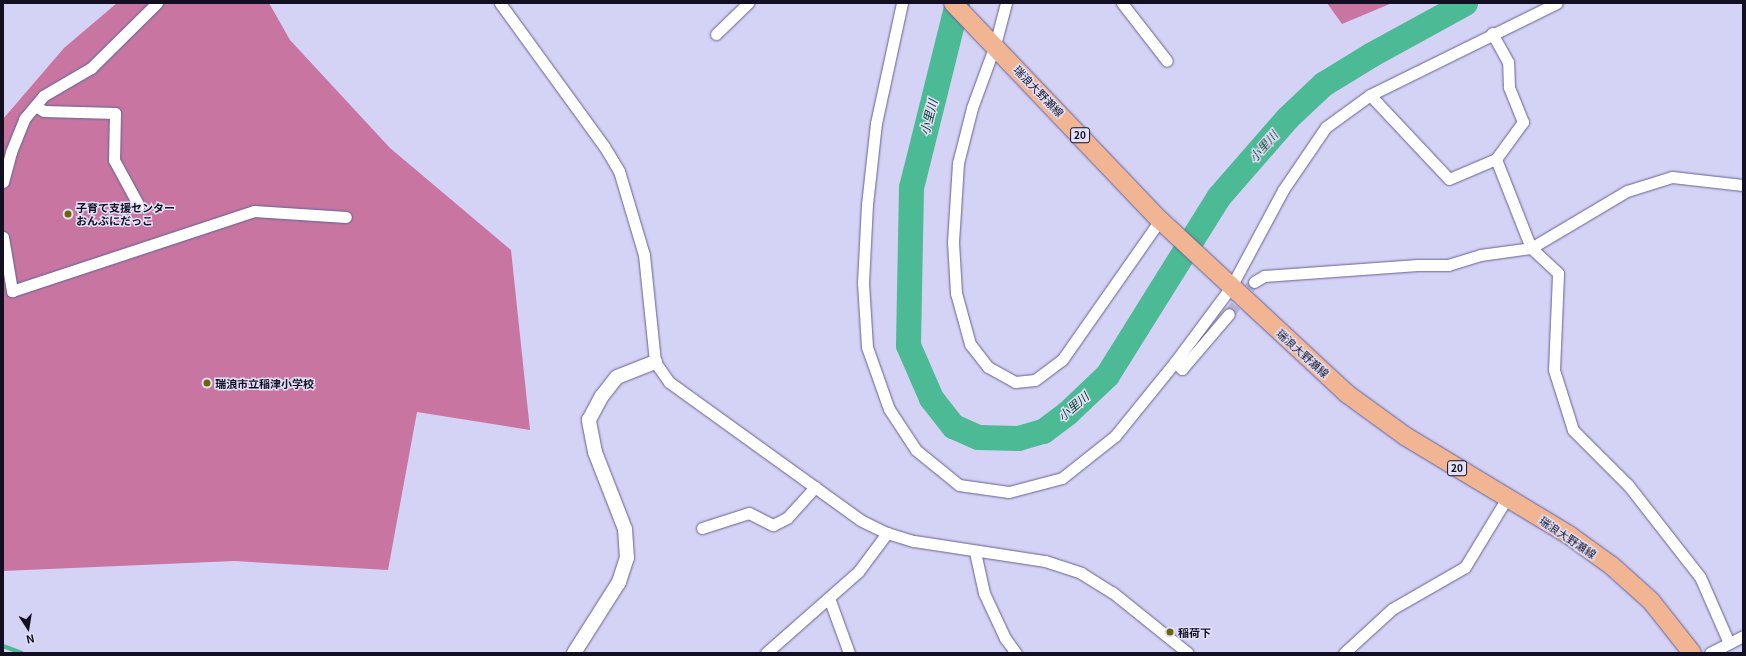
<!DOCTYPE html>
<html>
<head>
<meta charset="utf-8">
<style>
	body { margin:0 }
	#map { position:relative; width:1746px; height:656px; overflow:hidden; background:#d4d2f5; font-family:Georgia,"Noto Sans JP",serif }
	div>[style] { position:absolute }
	.forest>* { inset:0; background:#c876a1 }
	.stream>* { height:4px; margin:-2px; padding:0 2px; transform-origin:2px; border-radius:2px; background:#4bba95 }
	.river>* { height:25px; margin:-12.5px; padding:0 12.5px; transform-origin:12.5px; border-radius:12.5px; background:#4bba95 }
	.minor-tunnel>* { height:11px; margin-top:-5.5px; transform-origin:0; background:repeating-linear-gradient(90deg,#b7b5d6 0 11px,transparent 0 16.5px) }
	.roads { filter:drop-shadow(0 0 1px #666194) drop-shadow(0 0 1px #666194) }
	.minor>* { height:11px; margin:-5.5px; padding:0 5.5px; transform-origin:5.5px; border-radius:5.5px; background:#fff }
	.tertiary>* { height:14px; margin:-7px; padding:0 7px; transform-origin:7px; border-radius:7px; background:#fff }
	.primary>* { height:18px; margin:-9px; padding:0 9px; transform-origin:9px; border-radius:9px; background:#f1b593 }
	.dots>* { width:11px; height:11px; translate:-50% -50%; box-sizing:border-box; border:2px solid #e2e1f8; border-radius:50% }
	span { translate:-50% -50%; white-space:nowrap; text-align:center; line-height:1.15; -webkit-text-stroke:3px #e2e1f8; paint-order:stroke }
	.shield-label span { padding:1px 3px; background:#e2e1f8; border:1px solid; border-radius:3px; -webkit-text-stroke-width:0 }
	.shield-label { font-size:10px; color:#120f23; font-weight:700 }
	.street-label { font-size:11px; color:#120f23 }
	.poi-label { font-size:11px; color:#120f23; font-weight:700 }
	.left { translate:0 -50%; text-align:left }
	.water-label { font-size:12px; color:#083a2b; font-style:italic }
	.frame { position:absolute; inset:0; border:4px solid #120f23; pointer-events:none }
	.north { position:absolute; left:8px; top:608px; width:40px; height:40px; -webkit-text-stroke:3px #e2e1f8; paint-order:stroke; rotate:168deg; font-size:11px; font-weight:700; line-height:16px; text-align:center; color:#120f23 }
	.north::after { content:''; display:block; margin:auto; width:14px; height:18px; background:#120f23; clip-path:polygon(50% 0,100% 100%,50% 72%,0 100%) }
</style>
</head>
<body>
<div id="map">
	<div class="forest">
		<div style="clip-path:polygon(117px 3px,269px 3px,290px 40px,390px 148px,511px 250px,530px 430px,417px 412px,388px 570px,234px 561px,3px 571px,3px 119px,64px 48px)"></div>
		<div style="clip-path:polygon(1327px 3px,1392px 3px,1342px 24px)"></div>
	</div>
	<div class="stream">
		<div style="left:3px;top:646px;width:20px;rotate:20deg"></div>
	</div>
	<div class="river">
		<div style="left:957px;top:3px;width:190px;rotate:104deg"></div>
		<div style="left:911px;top:187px;width:158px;rotate:91.1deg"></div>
		<div style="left:908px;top:345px;width:58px;rotate:66.5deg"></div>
		<div style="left:931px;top:398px;width:36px;rotate:52deg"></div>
		<div style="left:953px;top:426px;width:27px;rotate:24deg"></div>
		<div style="left:978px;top:437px;width:40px;rotate:1.4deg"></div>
		<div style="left:1018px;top:438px;width:26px;rotate:-16deg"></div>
		<div style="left:1043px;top:431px;width:30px;rotate:-37deg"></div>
		<div style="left:1067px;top:413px;width:55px;rotate:-43.5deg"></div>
		<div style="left:1107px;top:375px;width:211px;rotate:-58deg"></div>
		<div style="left:1219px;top:196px;width:103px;rotate:-48.9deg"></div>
		<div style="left:1287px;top:118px;width:50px;rotate:-43.4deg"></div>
		<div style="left:1323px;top:84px;width:57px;rotate:-31.5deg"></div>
		<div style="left:1372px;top:54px;width:106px;rotate:-28.7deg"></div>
	</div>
	<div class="minor-tunnel">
		<div style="left:1229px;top:314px;width:41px;rotate:-52deg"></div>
	</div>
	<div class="roads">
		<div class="minor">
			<div style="left:500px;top:3px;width:177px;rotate:54deg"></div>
			<div style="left:604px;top:146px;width:29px;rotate:59deg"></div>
			<div style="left:619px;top:171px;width:88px;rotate:73.4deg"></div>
			<div style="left:644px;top:255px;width:108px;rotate:84.1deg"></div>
			<div style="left:655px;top:362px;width:24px;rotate:55deg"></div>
			<div style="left:669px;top:382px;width:236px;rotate:35.8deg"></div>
			<div style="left:860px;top:520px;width:30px;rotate:26deg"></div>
			<div style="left:887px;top:533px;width:28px;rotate:17deg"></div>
			<div style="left:914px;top:541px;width:133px;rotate:8.7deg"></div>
			<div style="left:1045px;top:561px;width:38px;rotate:18deg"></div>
			<div style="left:1081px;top:573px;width:36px;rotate:32deg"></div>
			<div style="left:1112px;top:592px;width:97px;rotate:38.8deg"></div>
			<div style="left:902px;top:3px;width:123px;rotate:102.2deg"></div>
			<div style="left:876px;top:123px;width:81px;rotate:96.3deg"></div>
			<div style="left:867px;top:204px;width:79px;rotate:92.9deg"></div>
			<div style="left:863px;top:283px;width:64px;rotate:86.4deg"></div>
			<div style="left:867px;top:347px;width:66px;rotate:70.5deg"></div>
			<div style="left:889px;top:409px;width:49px;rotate:56.6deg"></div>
			<div style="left:916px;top:450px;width:55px;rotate:39.1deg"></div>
			<div style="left:959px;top:485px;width:50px;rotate:8deg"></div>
			<div style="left:1009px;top:492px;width:55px;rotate:-14.8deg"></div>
			<div style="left:1062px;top:478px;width:68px;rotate:-38.4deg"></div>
			<div style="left:1115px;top:436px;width:95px;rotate:-51deg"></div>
			<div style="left:1175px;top:362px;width:94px;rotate:-53.3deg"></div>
			<div style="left:1231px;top:287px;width:110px;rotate:-61.8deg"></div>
			<div style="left:1283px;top:190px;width:76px;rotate:-55.7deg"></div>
			<div style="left:1326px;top:127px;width:54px;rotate:-36deg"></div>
			<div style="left:1370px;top:95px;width:208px;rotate:-26.2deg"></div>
			<div style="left:1006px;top:3px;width:43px;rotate:104.7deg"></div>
			<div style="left:995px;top:45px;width:67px;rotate:110.1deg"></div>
			<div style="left:972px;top:108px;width:57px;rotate:104.3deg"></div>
			<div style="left:958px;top:163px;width:79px;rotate:93.6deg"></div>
			<div style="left:953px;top:242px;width:51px;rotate:86.6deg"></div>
			<div style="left:956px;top:293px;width:53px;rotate:74.6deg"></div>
			<div style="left:970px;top:344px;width:29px;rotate:52deg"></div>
			<div style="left:988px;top:367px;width:31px;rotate:29deg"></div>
			<div style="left:1015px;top:382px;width:20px;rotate:-6deg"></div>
			<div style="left:1035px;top:380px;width:34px;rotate:-37deg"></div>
			<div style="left:1062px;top:360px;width:171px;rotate:-55deg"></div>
			<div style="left:1122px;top:3px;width:73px;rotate:52.2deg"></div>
			<div style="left:716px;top:34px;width:45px;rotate:-44.1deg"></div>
			<div style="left:1370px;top:95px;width:115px;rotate:46.8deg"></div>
			<div style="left:1449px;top:179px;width:51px;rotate:-23.1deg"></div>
			<div style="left:1496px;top:159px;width:46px;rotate:-53.9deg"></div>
			<div style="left:1523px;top:122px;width:38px;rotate:-112deg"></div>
			<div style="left:1509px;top:87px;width:25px;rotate:-92deg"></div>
			<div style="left:1508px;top:62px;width:33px;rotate:-119deg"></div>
			<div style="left:35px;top:106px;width:10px;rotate:29deg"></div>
			<div style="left:44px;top:111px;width:71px;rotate:1.6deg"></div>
			<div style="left:115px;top:113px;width:47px;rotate:91.2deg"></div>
			<div style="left:114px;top:160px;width:52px;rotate:61.5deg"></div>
			<div style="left:3px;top:182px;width:31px;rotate:-75deg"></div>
			<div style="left:11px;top:152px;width:35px;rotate:-68deg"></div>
			<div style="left:24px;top:119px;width:30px;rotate:-50deg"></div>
			<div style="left:43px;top:96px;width:56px;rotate:-30.3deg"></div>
			<div style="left:91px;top:68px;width:93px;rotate:-44.6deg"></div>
			<div style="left:3px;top:237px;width:55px;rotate:80.5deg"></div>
			<div style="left:12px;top:291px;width:255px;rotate:-18.3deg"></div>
			<div style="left:254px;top:211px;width:92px;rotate:3.7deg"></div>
			<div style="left:1254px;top:282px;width:12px;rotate:-31deg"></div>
			<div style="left:1264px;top:276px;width:154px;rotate:-4.1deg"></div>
			<div style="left:1418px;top:265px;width:30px"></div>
			<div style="left:1448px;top:265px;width:34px;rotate:-17deg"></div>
			<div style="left:1480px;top:255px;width:51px;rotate:-7.8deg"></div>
			<div style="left:1531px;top:248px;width:96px;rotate:-111.5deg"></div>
			<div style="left:1175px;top:362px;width:10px;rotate:45deg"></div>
			<div style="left:1182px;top:369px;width:72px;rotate:-49.5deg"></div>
			<div style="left:702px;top:528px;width:49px;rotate:-17.7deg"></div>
			<div style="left:749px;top:513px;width:27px;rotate:27deg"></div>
			<div style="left:773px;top:525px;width:16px;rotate:-27deg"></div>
			<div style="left:787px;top:518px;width:42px;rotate:-47.9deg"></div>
			<div style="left:975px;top:552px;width:42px;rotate:77.6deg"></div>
			<div style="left:984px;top:593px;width:50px;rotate:65deg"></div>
			<div style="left:1005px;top:638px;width:19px;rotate:54deg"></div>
			<div style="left:829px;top:598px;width:59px;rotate:70deg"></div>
			<div style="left:1729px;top:643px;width:72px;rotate:-113.7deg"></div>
			<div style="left:1700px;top:577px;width:117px;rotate:-128deg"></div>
			<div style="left:1628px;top:485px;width:78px;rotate:-135deg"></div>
			<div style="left:1573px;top:430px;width:63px;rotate:-107.6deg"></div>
			<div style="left:1554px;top:370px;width:97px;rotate:-87.6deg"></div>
			<div style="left:1558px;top:273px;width:37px;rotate:-137deg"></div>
			<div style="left:1531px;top:248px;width:112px;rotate:-30.7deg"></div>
			<div style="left:1627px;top:191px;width:47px;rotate:-17.3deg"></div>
			<div style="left:1672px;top:177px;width:71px;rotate:6.4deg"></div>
			<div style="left:766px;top:653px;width:123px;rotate:-41.4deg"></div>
			<div style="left:858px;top:572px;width:49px;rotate:-53.4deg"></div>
			<div style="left:1344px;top:653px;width:65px;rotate:-42.5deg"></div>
			<div style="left:1392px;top:609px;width:84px;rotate:-29.9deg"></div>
			<div style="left:1465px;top:567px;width:81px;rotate:-58.7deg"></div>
			<div style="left:1710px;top:653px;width:37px;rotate:-27deg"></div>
		</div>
		<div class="tertiary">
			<div style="left:574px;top:653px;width:84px;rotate:-57.6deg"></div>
			<div style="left:619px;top:582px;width:25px;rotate:-72deg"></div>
			<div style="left:627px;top:558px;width:29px;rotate:-94deg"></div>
			<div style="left:625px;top:529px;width:83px;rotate:-111.3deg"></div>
			<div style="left:595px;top:452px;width:33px;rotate:-101deg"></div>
			<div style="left:589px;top:420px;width:27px;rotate:-62deg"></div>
			<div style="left:602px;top:396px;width:24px;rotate:-52deg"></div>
			<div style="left:617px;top:377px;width:41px;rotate:-21.5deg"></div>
		</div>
		<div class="primary">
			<div style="left:953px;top:3px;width:300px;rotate:46.4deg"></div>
			<div style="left:1160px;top:220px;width:254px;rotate:42.9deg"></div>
			<div style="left:1346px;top:393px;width:73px;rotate:36.1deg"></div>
			<div style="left:1405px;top:436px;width:192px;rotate:31.1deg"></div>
			<div style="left:1569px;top:535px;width:53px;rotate:35.8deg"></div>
			<div style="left:1612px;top:566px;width:52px;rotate:41.9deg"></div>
			<div style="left:1651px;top:601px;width:66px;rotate:51.7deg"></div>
		</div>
	</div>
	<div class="dots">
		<div style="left:68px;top:214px;background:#6b6801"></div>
		<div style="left:207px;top:383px;background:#6b6801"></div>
		<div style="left:1170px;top:632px;background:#6b6801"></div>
	</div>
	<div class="shield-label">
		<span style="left:1080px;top:135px">20</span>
		<span style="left:1457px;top:468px">20</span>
	</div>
	<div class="street-label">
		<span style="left:1039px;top:91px;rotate:46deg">瑞浪大野瀬線</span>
		<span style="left:1303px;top:353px;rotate:42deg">瑞浪大野瀬線</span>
		<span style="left:1568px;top:537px;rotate:34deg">瑞浪大野瀬線</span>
	</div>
	<div class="poi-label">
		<span class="left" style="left:76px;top:214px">子育て支援センター<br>おんぶにだっこ</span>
		<span class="left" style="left:215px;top:383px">瑞浪市立稲津小学校</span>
		<span class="left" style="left:1178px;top:632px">稲荷下</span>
	</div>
	<div class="water-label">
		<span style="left:928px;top:117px;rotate:-76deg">小里川</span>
		<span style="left:1263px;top:146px;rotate:-49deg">小里川</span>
		<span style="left:1073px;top:406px;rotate:-41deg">小里川</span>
	</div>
	<div class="frame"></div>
	<div class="north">N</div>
</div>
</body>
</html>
